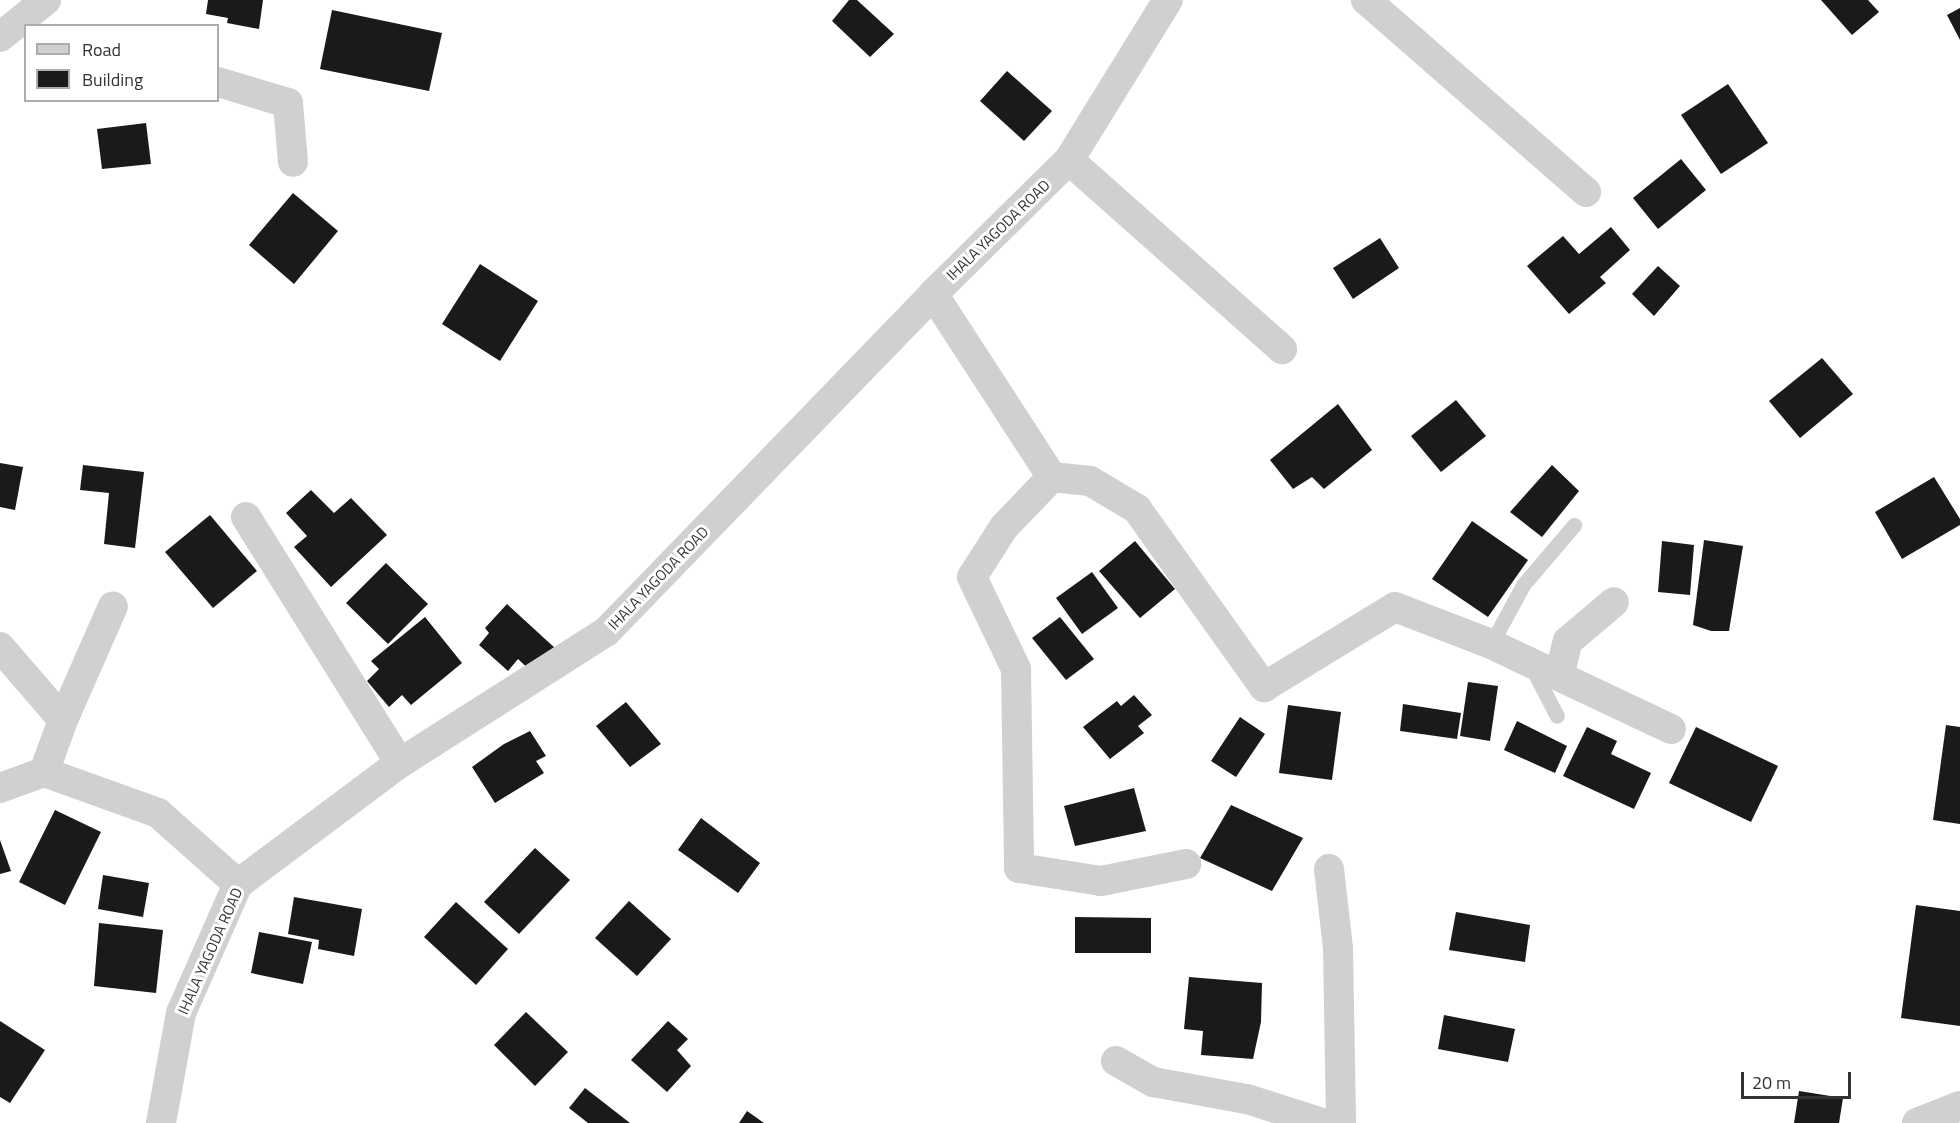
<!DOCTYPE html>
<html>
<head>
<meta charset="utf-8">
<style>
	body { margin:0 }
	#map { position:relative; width:1960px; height:1123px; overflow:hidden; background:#fff; font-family:"Titillium Web",sans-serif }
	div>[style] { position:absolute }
	.building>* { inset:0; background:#1a1a1a }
	.service>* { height:15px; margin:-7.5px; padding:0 7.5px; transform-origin:7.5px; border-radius:7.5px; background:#d0d0d0 }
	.minor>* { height:30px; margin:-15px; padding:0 15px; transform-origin:15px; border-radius:15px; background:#d0d0d0 }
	span { translate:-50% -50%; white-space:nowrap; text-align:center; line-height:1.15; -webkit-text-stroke:6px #fff; paint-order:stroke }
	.street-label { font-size:15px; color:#333 }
	.legend { position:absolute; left:24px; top:24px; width:195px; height:78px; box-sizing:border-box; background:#fff; border:2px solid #adadad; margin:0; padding:8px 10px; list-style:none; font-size:18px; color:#333 }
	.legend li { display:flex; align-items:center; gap:12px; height:30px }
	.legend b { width:30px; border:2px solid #adadad }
	.scale { position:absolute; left:1741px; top:1072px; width:110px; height:27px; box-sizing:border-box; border:3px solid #333; border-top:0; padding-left:8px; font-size:18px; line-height:21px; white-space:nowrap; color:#333; -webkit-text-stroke:4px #fff; paint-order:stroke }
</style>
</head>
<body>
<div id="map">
	<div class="building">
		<div style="clip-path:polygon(208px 0,263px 0,259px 29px,227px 23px,228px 18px,206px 14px)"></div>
		<div style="clip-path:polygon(849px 0,857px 0,894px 34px,870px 57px,832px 21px)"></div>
		<div style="clip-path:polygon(1821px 0,1868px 0,1879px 12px,1852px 35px)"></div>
		<div style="clip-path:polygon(1960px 8px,1960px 40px,1947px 15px)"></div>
		<div style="clip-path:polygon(332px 10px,442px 33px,429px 91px,320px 69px)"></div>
		<div style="clip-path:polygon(1007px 71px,1052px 111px,1024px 141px,980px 101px)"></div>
		<div style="clip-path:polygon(1728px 84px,1768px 143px,1721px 174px,1681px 115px)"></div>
		<div style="clip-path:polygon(146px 123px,151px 164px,102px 169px,97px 129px)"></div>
		<div style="clip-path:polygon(1681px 159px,1706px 190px,1658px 229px,1633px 198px)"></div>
		<div style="clip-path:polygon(293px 193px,338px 231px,294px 284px,249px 245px)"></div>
		<div style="clip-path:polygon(1611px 227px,1630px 250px,1600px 277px,1606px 283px,1569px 314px,1527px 266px,1563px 236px,1579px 254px)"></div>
		<div style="clip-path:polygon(1380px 238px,1399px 268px,1353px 299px,1333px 268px)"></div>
		<div style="clip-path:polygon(480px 264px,538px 301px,500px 361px,442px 324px)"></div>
		<div style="clip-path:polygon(1658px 266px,1680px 286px,1654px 316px,1632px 294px)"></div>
		<div style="clip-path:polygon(1822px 358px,1853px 394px,1800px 438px,1769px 401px)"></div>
		<div style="clip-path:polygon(1456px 400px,1486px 436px,1441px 472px,1411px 436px)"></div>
		<div style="clip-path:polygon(1338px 404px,1372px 450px,1324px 489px,1312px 477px,1293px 489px,1270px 460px)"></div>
		<div style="clip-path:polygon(0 463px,23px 467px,15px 510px,0 507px)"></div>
		<div style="clip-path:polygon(83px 465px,144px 472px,135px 548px,104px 544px,109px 493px,80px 490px)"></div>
		<div style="clip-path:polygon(1552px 465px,1579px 491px,1542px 537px,1510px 512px)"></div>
		<div style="clip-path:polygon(1934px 477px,1960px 519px,1960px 525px,1902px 559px,1875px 512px)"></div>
		<div style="clip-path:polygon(311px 490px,334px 513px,351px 498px,387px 535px,331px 587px,294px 547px,307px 536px,286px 513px)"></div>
		<div style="clip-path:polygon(210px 515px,257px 571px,213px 608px,165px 552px)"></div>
		<div style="clip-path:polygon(1472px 521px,1528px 560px,1488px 617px,1432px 579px)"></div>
		<div style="clip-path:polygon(1704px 540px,1743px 546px,1729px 631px,1711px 631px,1693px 625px)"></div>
		<div style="clip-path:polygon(1135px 541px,1175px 589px,1140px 618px,1099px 571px)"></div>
		<div style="clip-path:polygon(1662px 541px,1694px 545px,1690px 595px,1658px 592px)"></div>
		<div style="clip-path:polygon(386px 563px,428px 604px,388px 644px,346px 603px)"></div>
		<div style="clip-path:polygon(1092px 572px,1118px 608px,1082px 634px,1056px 598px)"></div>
		<div style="clip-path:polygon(507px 604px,556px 649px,534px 674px,518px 659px,508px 671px,479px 645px,489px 633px,485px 628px)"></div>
		<div style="clip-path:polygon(425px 617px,462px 663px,411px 705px,402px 695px,389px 707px,367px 681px,379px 669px,371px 661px)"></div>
		<div style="clip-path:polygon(1060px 617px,1094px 659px,1066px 680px,1032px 638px)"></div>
		<div style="clip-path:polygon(1468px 682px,1498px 686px,1490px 741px,1460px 736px)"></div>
		<div style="clip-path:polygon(1134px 695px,1152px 715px,1138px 726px,1144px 733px,1110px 759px,1083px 727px,1117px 701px,1121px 706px)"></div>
		<div style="clip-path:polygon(626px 702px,661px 744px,630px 767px,596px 726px)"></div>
		<div style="clip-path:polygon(1403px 704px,1461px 713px,1457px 739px,1400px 731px)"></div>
		<div style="clip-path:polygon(1288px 705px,1341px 712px,1332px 780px,1279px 773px)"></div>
		<div style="clip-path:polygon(1240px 717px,1265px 734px,1236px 777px,1211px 761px)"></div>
		<div style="clip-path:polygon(1517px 721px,1567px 746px,1555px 773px,1504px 750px)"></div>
		<div style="clip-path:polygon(1946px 725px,1960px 727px,1960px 824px,1933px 820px)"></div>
		<div style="clip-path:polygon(1587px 727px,1617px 741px,1611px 754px,1651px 773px,1634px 809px,1563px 776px)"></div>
		<div style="clip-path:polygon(1696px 727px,1778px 766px,1751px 822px,1669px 783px)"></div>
		<div style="clip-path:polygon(530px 731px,546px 756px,536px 761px,544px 773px,495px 803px,472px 767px,504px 744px)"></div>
		<div style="clip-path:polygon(1134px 788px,1146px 831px,1075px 846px,1064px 806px)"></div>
		<div style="clip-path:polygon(1231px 805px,1303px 838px,1272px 891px,1200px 858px)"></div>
		<div style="clip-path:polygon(55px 810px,101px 832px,65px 905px,19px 882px)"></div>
		<div style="clip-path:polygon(701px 818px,760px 863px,738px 893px,678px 850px)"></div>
		<div style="clip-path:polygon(0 840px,11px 871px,0 874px)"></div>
		<div style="clip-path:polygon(535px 848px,570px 880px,519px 934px,484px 902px)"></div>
		<div style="clip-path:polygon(103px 875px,149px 883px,143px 917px,98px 909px)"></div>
		<div style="clip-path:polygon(294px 897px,362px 909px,354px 956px,318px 949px,319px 940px,288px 934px)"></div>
		<div style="clip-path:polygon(629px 901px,671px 939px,637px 976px,595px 938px)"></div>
		<div style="clip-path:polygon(456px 902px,508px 949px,476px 985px,424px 937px)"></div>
		<div style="clip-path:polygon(1916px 905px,1960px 911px,1960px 1026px,1901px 1018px)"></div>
		<div style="clip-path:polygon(1456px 912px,1530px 925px,1525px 962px,1449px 950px)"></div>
		<div style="clip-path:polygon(1075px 917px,1151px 918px,1151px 953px,1075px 953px)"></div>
		<div style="clip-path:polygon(99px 923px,163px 930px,156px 993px,94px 986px)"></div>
		<div style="clip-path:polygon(259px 932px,312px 942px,303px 984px,251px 973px)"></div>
		<div style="clip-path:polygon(1189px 977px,1262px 983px,1261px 1022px,1253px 1059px,1201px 1055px,1203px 1031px,1184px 1029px)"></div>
		<div style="clip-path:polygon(526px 1012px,568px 1052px,535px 1086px,494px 1045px)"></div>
		<div style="clip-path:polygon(1444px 1015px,1515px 1029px,1508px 1062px,1438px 1049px)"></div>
		<div style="clip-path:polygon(0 1021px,45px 1050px,10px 1103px,0 1097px)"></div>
		<div style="clip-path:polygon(668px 1021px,688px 1039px,677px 1050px,691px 1066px,667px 1092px,631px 1060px)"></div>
		<div style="clip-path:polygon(585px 1088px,630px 1123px,588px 1123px,569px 1108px)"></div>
		<div style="clip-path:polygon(1799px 1091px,1843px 1098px,1839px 1123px,1794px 1123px)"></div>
		<div style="clip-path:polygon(747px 1111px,764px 1123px,739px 1123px)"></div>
	</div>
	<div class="service">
		<div style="left:1491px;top:644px;width:67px;rotate:-61.5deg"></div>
		<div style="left:1523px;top:585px;width:79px;rotate:-49.6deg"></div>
		<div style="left:1531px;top:666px;width:56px;rotate:62.5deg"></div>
	</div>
	<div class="minor">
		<div style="left:1366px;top:0;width:292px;rotate:41.1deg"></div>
		<div style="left:0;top:37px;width:59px;rotate:-38.8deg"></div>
		<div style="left:218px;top:82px;width:73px;rotate:16.7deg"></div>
		<div style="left:288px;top:103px;width:59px;rotate:85.2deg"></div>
		<div style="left:1069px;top:160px;width:285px;rotate:41.6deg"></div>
		<div style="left:933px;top:294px;width:218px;rotate:57deg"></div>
		<div style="left:1052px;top:477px;width:38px;rotate:6deg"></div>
		<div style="left:1090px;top:481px;width:55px;rotate:30.8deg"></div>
		<div style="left:1137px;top:509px;width:219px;rotate:54.5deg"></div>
		<div style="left:1264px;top:687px;width:153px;rotate:-31.4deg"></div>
		<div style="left:1395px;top:607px;width:103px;rotate:21.1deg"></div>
		<div style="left:1491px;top:644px;width:199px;rotate:25.3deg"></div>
		<div style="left:1052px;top:477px;width:69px;rotate:133.8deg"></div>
		<div style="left:1004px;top:527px;width:59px;rotate:122.6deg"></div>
		<div style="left:972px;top:577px;width:102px;rotate:64.4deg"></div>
		<div style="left:1016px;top:669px;width:199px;rotate:89.1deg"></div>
		<div style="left:1019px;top:868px;width:83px;rotate:9deg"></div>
		<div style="left:1101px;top:881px;width:87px;rotate:-11.3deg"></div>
		<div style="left:246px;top:517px;width:290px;rotate:58deg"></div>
		<div style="left:0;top:647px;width:96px;rotate:49.2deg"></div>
		<div style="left:1559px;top:676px;width:36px;rotate:-76deg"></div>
		<div style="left:1568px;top:641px;width:60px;rotate:-40.3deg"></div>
		<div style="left:44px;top:772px;width:55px;rotate:-69.9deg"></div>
		<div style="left:63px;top:720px;width:124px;rotate:-66.3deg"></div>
		<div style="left:0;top:788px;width:47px;rotate:-20deg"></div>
		<div style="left:44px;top:772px;width:121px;rotate:19.8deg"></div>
		<div style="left:158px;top:813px;width:107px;rotate:41.6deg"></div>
		<div style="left:1329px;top:869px;width:80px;rotate:83.5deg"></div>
		<div style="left:1338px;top:948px;width:175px;rotate:89deg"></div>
		<div style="left:1116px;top:1061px;width:43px;rotate:29.6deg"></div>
		<div style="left:1153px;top:1082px;width:96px;rotate:10.3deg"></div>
		<div style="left:1247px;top:1099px;width:79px;rotate:17.7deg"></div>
		<div style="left:161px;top:1123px;width:112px;rotate:-79.7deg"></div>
		<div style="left:181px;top:1013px;width:141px;rotate:-66.2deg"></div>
		<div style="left:238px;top:884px;width:202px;rotate:-36.8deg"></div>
		<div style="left:400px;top:763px;width:244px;rotate:-32.5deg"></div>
		<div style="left:606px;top:632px;width:470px;rotate:-45.9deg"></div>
		<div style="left:933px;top:294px;width:191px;rotate:-44.6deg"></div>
		<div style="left:1069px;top:160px;width:188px;rotate:-58.3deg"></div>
		<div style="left:1917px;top:1123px;width:46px;rotate:-21.6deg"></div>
	</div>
	<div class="street-label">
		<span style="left:998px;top:230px;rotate:-44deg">IHALA YAGODA ROAD</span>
		<span style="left:658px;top:578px;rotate:-46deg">IHALA YAGODA ROAD</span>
		<span style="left:210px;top:951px;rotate:-66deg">IHALA YAGODA ROAD</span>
	</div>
	<ul class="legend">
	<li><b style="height:8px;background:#d0d0d0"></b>Road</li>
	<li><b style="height:16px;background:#1a1a1a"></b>Building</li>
	</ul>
	<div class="scale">20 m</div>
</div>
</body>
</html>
